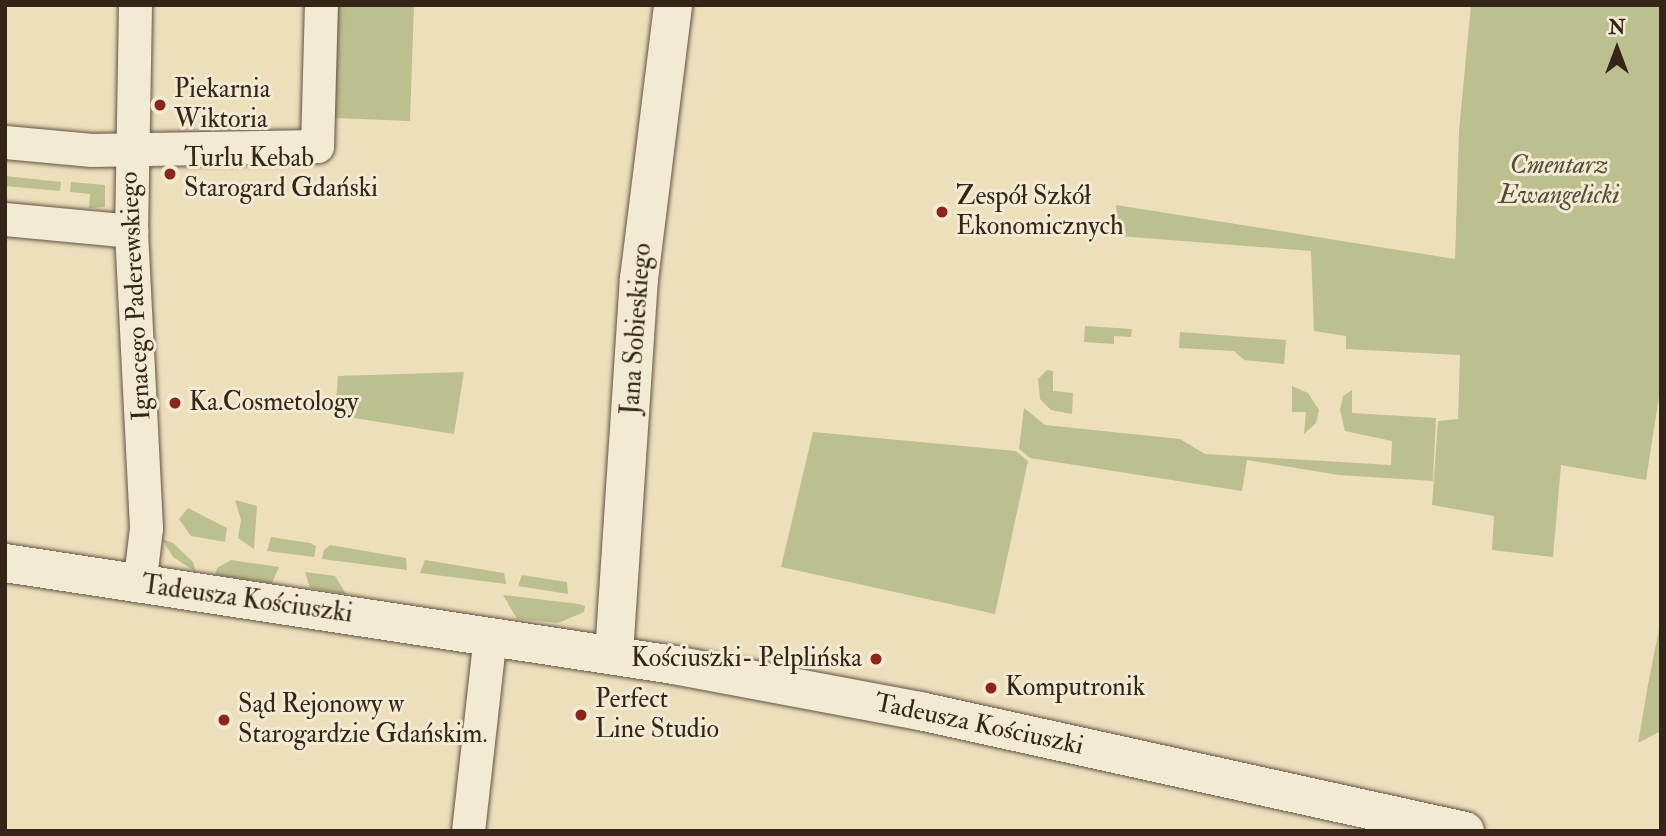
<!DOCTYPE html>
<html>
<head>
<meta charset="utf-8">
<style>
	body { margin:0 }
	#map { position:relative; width:1666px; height:836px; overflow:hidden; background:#eddebc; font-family:"IM FELL Double Pica",serif }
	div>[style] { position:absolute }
	.green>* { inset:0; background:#bcc08e }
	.roads { filter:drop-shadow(0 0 2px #625341) drop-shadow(0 0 2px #625341) }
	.minor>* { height:33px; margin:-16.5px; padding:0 16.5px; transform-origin:16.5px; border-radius:16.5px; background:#f3ead3 }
	.tertiary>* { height:38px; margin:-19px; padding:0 19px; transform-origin:19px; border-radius:19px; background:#f3ead3 }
	.dots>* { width:19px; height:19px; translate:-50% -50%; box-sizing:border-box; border:4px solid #f3ead3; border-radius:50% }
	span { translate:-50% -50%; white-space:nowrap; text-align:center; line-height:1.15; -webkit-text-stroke:6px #f3ead3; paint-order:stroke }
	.poi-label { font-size:26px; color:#342518 }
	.left { translate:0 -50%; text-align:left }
	.right { translate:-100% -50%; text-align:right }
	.park-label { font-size:26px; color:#564c36; font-style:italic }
	.street-label { font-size:26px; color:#342518 }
	.frame { position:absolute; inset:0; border:7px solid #342518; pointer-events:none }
	.north { position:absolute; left:1582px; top:14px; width:70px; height:70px; -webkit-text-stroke:5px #f3ead3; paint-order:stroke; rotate:0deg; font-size:19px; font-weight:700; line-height:28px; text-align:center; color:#342518 }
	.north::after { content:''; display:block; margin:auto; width:24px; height:32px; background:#342518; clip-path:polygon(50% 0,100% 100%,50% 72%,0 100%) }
</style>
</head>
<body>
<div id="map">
	<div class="green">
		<div style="clip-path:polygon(338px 5px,414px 5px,410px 121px,334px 118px)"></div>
		<div style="clip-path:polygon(1471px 5px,1661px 5px,1661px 384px,1646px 480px,1561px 465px,1553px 557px,1492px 550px,1494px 516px,1432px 505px,1438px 421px,1458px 419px,1460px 355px,1346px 349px,1346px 336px,1314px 331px,1311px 251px,1119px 236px,1116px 205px,1455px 259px,1459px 131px)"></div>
		<div style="clip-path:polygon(5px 176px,61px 182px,60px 191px,5px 186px)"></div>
		<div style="clip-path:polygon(71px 182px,105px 185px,105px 207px,89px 208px,90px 194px,70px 192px)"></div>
		<div style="clip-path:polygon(1085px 326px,1132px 329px,1131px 337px,1114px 336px,1114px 344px,1084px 342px)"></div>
		<div style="clip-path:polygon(1180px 332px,1286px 340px,1284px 364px,1244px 360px,1234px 351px,1179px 348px)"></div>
		<div style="clip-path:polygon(1047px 370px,1053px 371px,1053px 391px,1073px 393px,1072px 414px,1051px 410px,1040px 399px,1038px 379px)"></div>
		<div style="clip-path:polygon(464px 372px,454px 434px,335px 415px,338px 376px)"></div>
		<div style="clip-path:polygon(1292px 386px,1308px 393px,1319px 410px,1316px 423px,1304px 434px,1306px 412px,1292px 412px)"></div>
		<div style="clip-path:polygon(1352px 390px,1352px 413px,1436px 418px,1433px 481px,1339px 475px,1247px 460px,1242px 491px,1030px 458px,1019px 449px,1024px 408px,1045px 425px,1180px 439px,1205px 454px,1391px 465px,1392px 441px,1345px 431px,1340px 410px,1343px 396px)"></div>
		<div style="clip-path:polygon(813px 432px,1016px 451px,1028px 461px,995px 614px,781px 567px)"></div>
		<div style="clip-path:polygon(235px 500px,257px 506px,254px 549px,238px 538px,241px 520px)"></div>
		<div style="clip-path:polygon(188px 508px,227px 528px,225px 542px,191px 536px,179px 519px)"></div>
		<div style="clip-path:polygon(271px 537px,310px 543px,316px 546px,314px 557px,267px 551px)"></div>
		<div style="clip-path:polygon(162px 539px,173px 543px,193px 562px,196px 572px,173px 557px)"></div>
		<div style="clip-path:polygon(330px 545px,406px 558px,407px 570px,322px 559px,324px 550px)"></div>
		<div style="clip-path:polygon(231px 560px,279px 567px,272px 583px,215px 575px,217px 568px)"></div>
		<div style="clip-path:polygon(425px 560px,504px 573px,506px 584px,420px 573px)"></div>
		<div style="clip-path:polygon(305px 572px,335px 576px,346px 594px,310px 588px)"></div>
		<div style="clip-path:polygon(522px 575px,567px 582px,568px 594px,518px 586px)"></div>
		<div style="clip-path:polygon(503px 595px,579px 604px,585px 606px,584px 612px,558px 623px,517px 619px)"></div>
		<div style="clip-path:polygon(1661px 619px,1661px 731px,1638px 743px,1648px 685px)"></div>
	</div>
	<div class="roads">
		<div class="minor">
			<div style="left:135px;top:5px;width:226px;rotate:91deg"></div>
			<div style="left:131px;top:231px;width:297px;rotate:87.1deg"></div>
			<div style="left:146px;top:528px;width:58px;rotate:96.9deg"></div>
			<div style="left:5px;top:142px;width:87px;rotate:5.3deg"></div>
			<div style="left:92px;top:150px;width:225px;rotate:-1deg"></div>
			<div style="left:317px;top:146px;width:141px;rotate:-88.4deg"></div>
			<div style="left:5px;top:219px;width:127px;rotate:5.4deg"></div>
			<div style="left:468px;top:831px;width:198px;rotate:-83.6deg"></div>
		</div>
		<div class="tertiary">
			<div style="left:5px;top:563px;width:677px;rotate:8.67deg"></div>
			<div style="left:674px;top:665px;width:250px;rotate:10.6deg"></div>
			<div style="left:920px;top:711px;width:558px;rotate:12.42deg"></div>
			<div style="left:614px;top:654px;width:376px;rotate:-86.2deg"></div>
			<div style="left:639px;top:279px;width:276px;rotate:-82.9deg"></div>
		</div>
	</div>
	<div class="dots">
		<div style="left:160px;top:105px;background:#8f2418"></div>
		<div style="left:170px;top:174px;background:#8f2418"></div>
		<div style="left:942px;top:212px;background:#8f2418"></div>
		<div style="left:175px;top:403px;background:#8f2418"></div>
		<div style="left:876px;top:659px;background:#8f2418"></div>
		<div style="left:991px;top:688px;background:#8f2418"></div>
		<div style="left:581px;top:715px;background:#8f2418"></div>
		<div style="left:224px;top:720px;background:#8f2418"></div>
	</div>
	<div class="poi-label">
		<span class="left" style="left:174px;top:105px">Piekarnia<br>Wiktoria</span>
		<span class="left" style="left:184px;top:174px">Turlu Kebab<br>Starogard Gdański</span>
		<span class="left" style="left:956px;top:212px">Zespół Szkół<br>Ekonomicznych</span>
		<span class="left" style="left:189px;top:403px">Ka.Cosmetology</span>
		<span class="right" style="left:862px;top:659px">Kościuszki- Pelplińska</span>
		<span class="left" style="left:1005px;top:688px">Komputronik</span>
		<span class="left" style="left:595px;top:715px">Perfect<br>Line Studio</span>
		<span class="left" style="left:238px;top:720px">Sąd Rejonowy w<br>Starogardzie Gdańskim.</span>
	</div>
	<div class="park-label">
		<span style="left:1559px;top:181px">Cmentarz<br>Ewangelicki</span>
	</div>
	<div class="street-label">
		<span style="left:136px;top:296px;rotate:-93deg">Ignacego Paderewskiego</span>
		<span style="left:637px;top:329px;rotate:-86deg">Jana Sobieskiego</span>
		<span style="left:247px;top:600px;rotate:8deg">Tadeusza Kościuszki</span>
		<span style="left:979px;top:725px;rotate:12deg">Tadeusza Kościuszki</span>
	</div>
	<div class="frame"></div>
	<div class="north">N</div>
</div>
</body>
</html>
